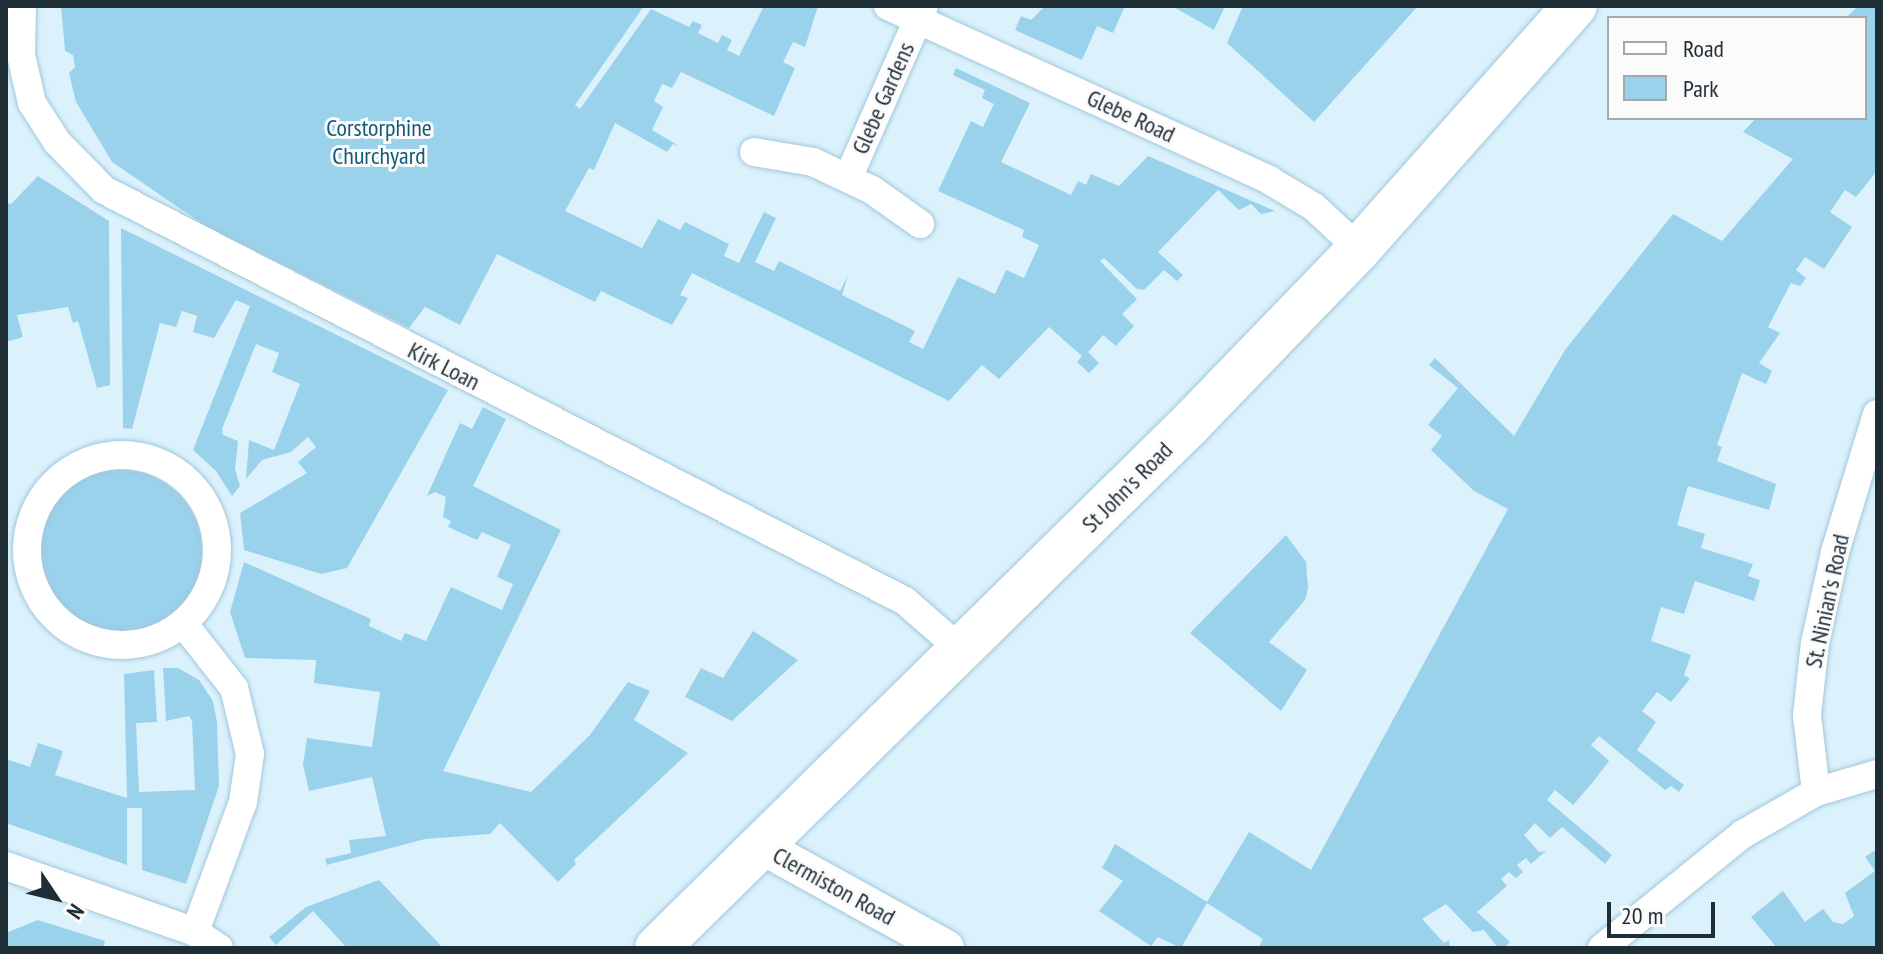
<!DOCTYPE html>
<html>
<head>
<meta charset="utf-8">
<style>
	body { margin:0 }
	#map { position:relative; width:1883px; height:954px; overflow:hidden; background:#dbf2fd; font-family:"PT Sans Narrow",sans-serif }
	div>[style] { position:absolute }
	.green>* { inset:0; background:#9ad1eb }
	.round { border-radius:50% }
	.roads { filter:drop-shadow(0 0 2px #a2c7da) drop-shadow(0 0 2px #a2c7da) }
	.minor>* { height:28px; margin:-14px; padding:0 14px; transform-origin:14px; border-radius:14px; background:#fff }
	.minor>.ring { margin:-14px; padding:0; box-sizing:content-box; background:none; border:28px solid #fff; border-radius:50% }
	.tertiary>* { height:36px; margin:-18px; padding:0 18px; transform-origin:18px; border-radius:18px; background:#fff }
	.primary>* { height:44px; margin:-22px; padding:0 22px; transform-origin:22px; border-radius:22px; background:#fff }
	span { translate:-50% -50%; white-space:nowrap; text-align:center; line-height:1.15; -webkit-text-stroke:6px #fbfbfb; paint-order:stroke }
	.street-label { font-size:24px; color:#1f2e35 }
	.park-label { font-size:24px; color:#105a75 }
	.frame { position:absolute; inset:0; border:8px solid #1f2e35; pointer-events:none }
	.legend { position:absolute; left:1607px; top:16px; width:260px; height:104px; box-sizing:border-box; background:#fbfbfb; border:2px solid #a3a9ac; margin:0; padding:10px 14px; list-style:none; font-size:24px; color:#1f2e35 }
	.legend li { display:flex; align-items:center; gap:16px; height:40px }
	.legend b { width:40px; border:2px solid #a3a9ac }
	.north { position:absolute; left:16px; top:858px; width:80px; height:80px; -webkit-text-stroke:6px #fbfbfb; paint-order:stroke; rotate:125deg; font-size:22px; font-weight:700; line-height:32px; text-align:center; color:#1f2e35 }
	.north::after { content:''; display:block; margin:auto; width:28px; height:36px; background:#1f2e35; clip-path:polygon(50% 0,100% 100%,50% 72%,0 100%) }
	.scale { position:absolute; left:1607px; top:902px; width:108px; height:36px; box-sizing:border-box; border:4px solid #1f2e35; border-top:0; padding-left:10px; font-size:24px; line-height:28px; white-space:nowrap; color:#1f2e35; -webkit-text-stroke:6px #fbfbfb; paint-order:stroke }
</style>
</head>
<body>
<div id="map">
	<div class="green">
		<div style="clip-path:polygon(61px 6px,644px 6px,575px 105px,580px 109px,651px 9px,689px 27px,693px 21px,702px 25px,698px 33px,718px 43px,722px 35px,732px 40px,727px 50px,739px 56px,764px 6px,818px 6px,805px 47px,793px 42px,783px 62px,795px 68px,774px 116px,681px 72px,672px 88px,662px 84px,654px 101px,663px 107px,652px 130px,679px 146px,673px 144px,667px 152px,615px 123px,594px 170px,589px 168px,565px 211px,642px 248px,658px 219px,680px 230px,685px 222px,729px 244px,724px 256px,739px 263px,764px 212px,776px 218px,755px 262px,774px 271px,779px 261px,840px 291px,848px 275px,842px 295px,915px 331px,909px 342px,923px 349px,958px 277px,995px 294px,1006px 270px,1024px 278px,1039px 245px,1022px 237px,1024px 230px,938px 191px,971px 121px,983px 127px,994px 104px,982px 98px,985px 90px,953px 75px,956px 68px,1030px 103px,1001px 162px,1071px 195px,1078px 181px,1086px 185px,1091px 174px,1119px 186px,1148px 156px,1275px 211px,1261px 214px,1251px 204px,1239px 210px,1218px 190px,1158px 252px,1183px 275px,1177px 281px,1164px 270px,1144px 290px,1137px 289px,1104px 258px,1100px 261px,1137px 299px,1122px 314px,1134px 326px,1116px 346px,1103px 335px,1088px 352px,1099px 363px,1089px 373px,1077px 362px,1082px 356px,1049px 327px,999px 379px,982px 365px,949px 401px,692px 273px,680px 295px,688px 298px,672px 325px,601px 291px,595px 302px,497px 254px,460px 325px,425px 307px,409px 328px,207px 227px,112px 162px,76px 102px,69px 73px,75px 67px,73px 55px,65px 51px)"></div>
		<div style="clip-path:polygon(1045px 6px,1125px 6px,1113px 33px,1097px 26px,1082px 60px,1015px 30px,1021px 16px,1031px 20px)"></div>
		<div style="clip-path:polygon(1172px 6px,1225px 6px,1214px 30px)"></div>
		<div style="clip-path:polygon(1243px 6px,1418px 6px,1314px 122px,1227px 43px)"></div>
		<div style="clip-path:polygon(1858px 6px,1877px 6px,1877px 171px,1856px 197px,1845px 190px,1830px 212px,1852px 227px,1824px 269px,1805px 257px,1796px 270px,1806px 278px,1800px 286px,1791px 283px,1768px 327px,1780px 333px,1759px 363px,1772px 371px,1766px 384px,1742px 373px,1717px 445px,1722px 447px,1717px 461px,1776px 484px,1769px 510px,1688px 486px,1677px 525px,1705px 534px,1701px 548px,1753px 564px,1748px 576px,1760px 580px,1754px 601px,1695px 581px,1684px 614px,1661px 607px,1651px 641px,1691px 655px,1684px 675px,1690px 679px,1671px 702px,1657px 692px,1642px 711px,1656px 722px,1637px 750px,1684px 785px,1679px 792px,1671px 786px,1665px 790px,1599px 736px,1591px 745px,1609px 761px,1593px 782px,1573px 805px,1555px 790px,1547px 800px,1612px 855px,1605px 864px,1562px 827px,1550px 838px,1535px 823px,1524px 835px,1539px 852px,1546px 851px,1531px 864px,1526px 858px,1517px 865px,1523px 872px,1516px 878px,1509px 872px,1501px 879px,1507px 886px,1477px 912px,1510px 942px,1504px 948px,1498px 948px,1484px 930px,1473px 932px,1446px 904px,1422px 919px,1444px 943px,1449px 940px,1450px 948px,1258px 948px,1263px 939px,1207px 903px,1181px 948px,1158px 937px,1151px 946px,1099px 911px,1123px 881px,1102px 868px,1115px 844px,1207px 902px,1249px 832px,1311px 870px,1508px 509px,1474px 491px,1431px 450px,1442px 436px,1428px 425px,1458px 388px,1429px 365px,1435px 358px,1514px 436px,1565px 350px,1673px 214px,1722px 241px,1793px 159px,1743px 132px,1756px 118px,1865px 118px,1865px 18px,1846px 18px)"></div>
		<div style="clip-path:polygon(38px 176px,109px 221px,110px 385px,97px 388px,78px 321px,73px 323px,68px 307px,17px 315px,23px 337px,6px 342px,6px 203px,11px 204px)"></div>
		<div style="clip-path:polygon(121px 228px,448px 390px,347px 568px,321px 574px,244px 550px,240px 513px,307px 473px,298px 462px,316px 447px,308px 437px,291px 452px,262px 460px,246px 479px,249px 440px,274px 450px,300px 384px,272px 372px,279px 353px,256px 344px,222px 429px,223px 435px,238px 441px,235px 469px,240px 486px,232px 496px,216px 471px,193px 450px,250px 306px,236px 300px,214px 338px,193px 332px,197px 316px,182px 311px,176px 327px,160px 323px,132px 429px,123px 428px)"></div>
		<div style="clip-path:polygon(483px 407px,506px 419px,473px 486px,561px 530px,443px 771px,531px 792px,590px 735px,628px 682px,650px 691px,634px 720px,688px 753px,574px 860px,576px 864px,558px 882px,500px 823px,490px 834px,425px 839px,327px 865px,325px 859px,351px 853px,349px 840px,386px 836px,372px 777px,309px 791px,303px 765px,307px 738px,372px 747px,380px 692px,314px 683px,316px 660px,245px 658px,230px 612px,244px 562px,371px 619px,369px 626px,401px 641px,405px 633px,426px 641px,451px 587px,502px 610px,513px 584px,497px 577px,511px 545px,482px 532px,477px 540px,448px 527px,451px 521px,443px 517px,446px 497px,435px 492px,427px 496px,460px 423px,472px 429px)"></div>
		<div class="round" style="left:40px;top:470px;width:162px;height:162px"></div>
		<div style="clip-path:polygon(1286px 535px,1306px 562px,1308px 588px,1305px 600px,1269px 642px,1307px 670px,1281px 711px,1190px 633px)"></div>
		<div style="clip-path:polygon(753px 631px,798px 660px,732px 721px,685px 697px,701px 668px,723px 678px)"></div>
		<div style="clip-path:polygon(163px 668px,178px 668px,199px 680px,213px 701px,217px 722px,219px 786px,186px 884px,142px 870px,142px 808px,127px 808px,127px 865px,6px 823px,6px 759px,30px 767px,38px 743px,63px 751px,55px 775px,127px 798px,124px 674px,154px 670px,157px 722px,136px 723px,139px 792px,195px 790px,192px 721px,189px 716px,166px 721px)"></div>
		<div style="clip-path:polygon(1877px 849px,1877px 948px,1777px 948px,1751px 917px,1783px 891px,1805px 922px,1823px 909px,1833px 922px,1843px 924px,1854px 916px,1845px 893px,1875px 871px,1865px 857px)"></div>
		<div style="clip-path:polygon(379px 880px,443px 948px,347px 948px,313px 911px,276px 945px,269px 937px,306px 907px)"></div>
		<div style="clip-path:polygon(38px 920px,105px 941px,103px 948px,6px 948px,8px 932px)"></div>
	</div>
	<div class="roads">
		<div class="minor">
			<div style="left:22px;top:6px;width:49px;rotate:91.2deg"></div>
			<div style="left:21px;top:55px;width:49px;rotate:77.1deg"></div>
			<div style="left:32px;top:103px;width:46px;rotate:57.3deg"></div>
			<div style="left:57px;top:142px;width:67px;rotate:45.6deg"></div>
			<div style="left:104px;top:190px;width:900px;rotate:27.16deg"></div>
			<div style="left:905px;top:601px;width:77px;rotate:41.3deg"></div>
			<div style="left:888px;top:6px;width:419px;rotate:24.5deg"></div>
			<div style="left:1269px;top:180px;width:52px;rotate:31deg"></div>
			<div style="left:1314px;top:207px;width:62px;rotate:43deg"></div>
			<div style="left:754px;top:152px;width:60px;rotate:9.6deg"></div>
			<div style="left:813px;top:162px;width:65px;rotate:25.4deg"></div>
			<div style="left:872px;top:190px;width:59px;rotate:35.3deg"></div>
			<div style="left:848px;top:178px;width:188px;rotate:-66.2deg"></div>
			<div class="ring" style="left:27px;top:455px;width:162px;height:162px"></div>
			<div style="left:183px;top:623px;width:83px;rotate:51.9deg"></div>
			<div style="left:234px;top:688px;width:68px;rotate:76.4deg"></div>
			<div style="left:250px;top:754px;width:49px;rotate:98.3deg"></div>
			<div style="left:243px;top:802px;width:139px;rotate:110.3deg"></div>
			<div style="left:1816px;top:792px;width:78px;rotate:-96.7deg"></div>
			<div style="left:1807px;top:715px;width:72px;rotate:-83.7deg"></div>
			<div style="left:1815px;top:643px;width:93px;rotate:-77.6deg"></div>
			<div style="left:1835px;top:552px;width:144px;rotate:-73.1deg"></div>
			<div style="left:6px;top:866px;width:200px;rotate:19.2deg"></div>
			<div style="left:195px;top:932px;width:29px;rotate:34deg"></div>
			<div style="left:1602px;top:948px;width:181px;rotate:-39deg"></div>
			<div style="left:1743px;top:834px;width:84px;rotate:-29.9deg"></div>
			<div style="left:1816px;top:792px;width:64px;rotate:-16.4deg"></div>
		</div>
		<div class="tertiary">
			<div style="left:763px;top:847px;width:209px;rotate:28.9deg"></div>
		</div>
		<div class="primary">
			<div style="left:657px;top:948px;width:750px;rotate:-44.51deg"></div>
			<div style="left:1192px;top:422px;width:240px;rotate:-46deg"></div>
			<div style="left:1359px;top:249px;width:325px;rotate:-48.4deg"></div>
		</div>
	</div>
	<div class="street-label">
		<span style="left:883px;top:98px;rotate:-66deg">Glebe Gardens</span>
		<span style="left:1131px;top:116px;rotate:25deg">Glebe Road</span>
		<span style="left:444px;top:366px;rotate:27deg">Kirk Loan</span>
		<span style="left:1127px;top:487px;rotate:-45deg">St John's Road</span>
		<span style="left:1827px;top:601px;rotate:-78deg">St. Ninian's Road</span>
		<span style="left:834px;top:886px;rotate:29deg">Clermiston Road</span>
	</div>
	<div class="park-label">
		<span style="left:379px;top:142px">Corstorphine<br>Churchyard</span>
	</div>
	<div class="frame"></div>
	<ul class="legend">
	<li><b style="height:10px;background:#fff"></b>Road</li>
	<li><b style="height:22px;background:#9ad1eb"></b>Park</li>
	</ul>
	<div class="north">N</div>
	<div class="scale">20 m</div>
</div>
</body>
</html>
